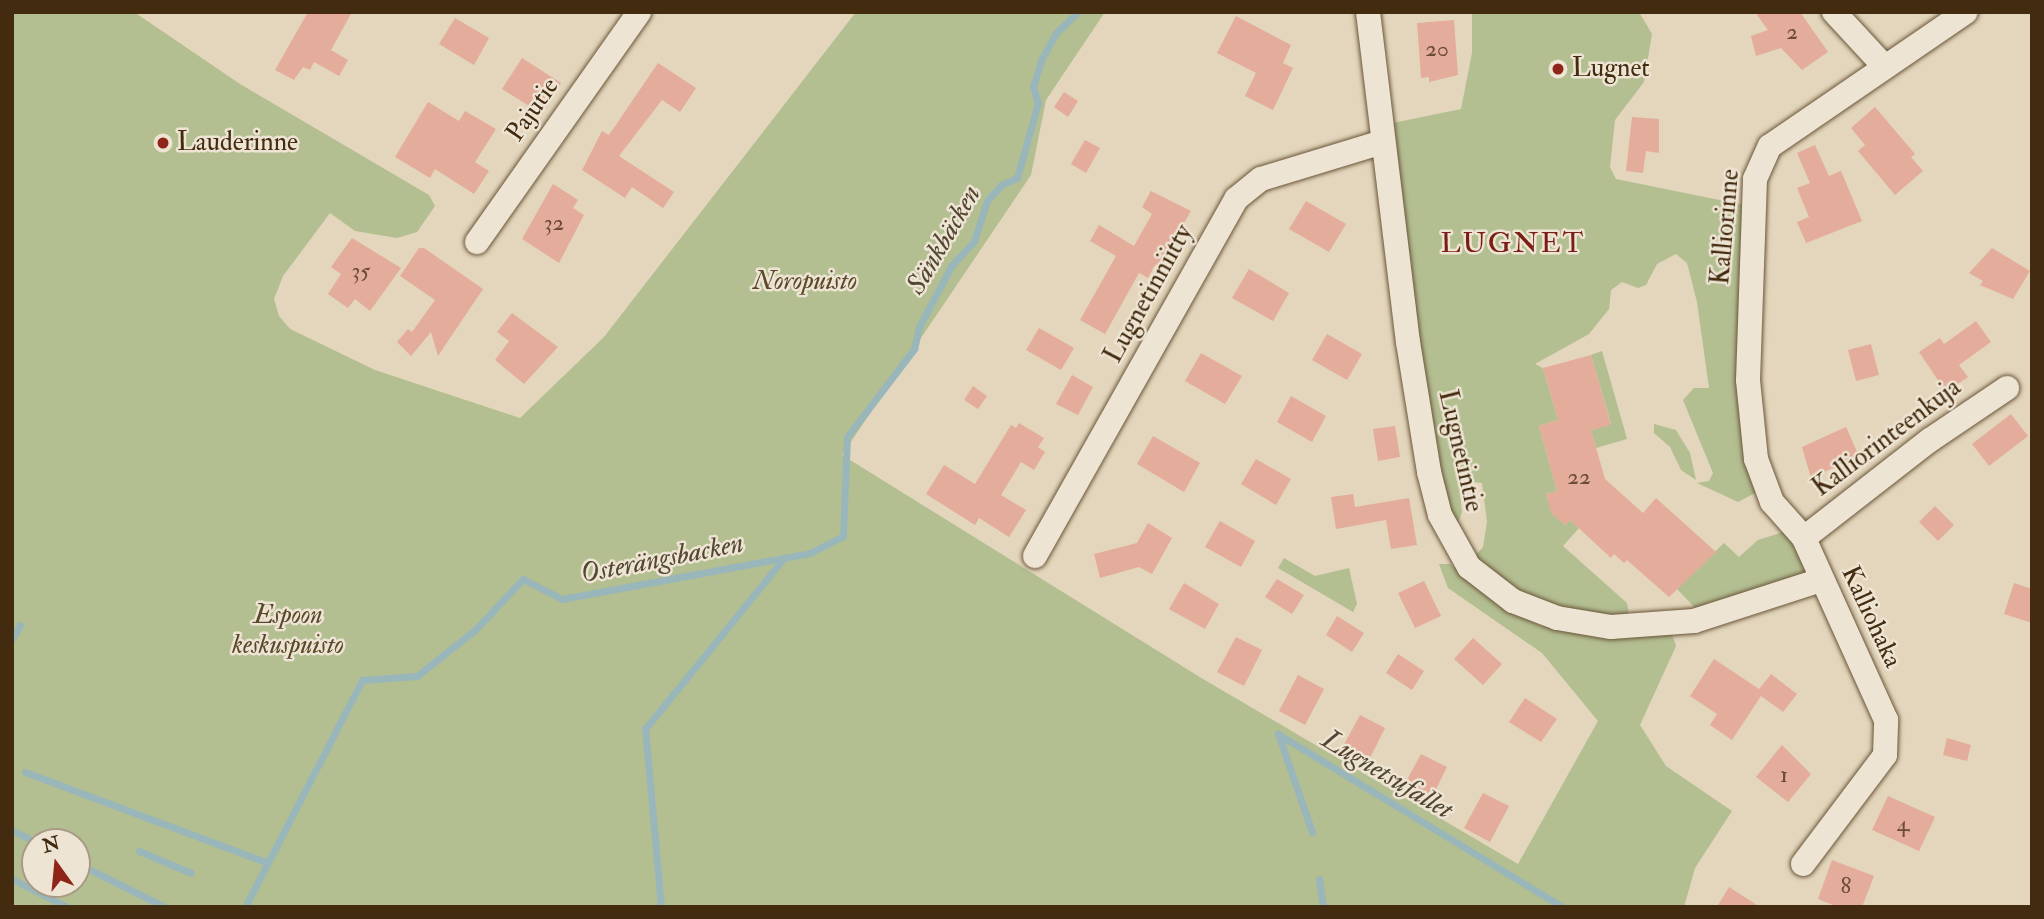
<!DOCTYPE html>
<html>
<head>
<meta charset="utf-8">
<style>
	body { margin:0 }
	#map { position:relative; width:2044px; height:919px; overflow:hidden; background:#e3d6bc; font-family:"IM FELL Double Pica",serif }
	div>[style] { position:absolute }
	.green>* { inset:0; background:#b3be91 }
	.stream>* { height:7px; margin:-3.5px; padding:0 3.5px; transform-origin:3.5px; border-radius:3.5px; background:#99b7ba }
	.building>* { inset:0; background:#e4ac9b }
	.roads { filter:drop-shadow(0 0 2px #6b563a) drop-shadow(0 0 2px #6b563a) }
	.minor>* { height:24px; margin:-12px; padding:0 12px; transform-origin:12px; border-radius:12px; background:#ede4d3 }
	.dots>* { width:19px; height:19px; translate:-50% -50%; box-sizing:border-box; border:4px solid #ede4d3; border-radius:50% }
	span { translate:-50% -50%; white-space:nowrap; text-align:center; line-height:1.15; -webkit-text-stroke:5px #ede4d3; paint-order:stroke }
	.number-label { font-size:23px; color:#6b4b32 }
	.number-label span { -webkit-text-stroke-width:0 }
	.poi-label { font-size:26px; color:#432b0f }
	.left { translate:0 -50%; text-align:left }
	.street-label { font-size:26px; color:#432b0f }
	.park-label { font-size:26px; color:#594829; font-style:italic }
	.water-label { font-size:28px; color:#544731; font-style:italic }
	.neighbourhood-label { font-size:28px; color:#7a1f14; letter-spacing:2px }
	.frame { position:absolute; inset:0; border:14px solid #432b0f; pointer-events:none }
	.north { position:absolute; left:21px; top:828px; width:70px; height:70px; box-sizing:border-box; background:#ede4d3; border:2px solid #a99a85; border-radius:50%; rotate:345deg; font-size:19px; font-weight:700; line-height:28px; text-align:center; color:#432b0f }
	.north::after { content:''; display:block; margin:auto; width:24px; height:32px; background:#8f2418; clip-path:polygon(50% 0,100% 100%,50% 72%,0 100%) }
</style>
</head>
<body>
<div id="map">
	<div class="green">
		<div style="clip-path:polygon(evenodd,12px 12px,134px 12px,240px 84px,429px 195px,435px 206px,417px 232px,397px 238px,355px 231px,330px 213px,283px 276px,274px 299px,279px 316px,290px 329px,375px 370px,520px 418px,604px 337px,856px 12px,1105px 12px,1046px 100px,1031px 175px,842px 455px,1203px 679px,1518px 864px,1598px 721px,1542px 653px,1448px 588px,1439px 564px,1450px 564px,1500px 604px,1539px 625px,1607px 637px,1671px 631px,1676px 646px,1640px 725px,1666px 766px,1732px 811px,1695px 868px,1684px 907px,12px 907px,12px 12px,35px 842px,77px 842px,77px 884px,35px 884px,35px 842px)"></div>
		<div style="clip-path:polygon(1472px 12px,1639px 12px,1652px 34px,1644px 82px,1615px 120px,1610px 167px,1616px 179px,1744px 205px,1757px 492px,1738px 502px,1697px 483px,1709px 481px,1713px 473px,1683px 400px,1694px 388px,1709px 388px,1697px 302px,1687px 263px,1676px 254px,1657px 264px,1646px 285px,1638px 288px,1622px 282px,1611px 290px,1609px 309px,1589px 334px,1535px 364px,1543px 368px,1558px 420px,1539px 426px,1557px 491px,1546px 494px,1552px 513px,1565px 525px,1570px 520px,1579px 528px,1563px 546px,1627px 603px,1630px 620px,1599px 619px,1512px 592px,1472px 559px,1483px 547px,1487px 522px,1482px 483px,1465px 481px,1459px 486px,1462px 512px,1457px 526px,1438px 482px,1388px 124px,1461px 109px,1472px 53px)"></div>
		<div style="clip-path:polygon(1602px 351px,1627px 439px,1596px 448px,1591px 430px,1611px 424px,1591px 355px)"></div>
		<div style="clip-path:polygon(1654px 424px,1676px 430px,1690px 453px,1696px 480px,1681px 470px,1670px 447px,1654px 433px)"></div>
		<div style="clip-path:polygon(1786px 531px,1806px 570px,1804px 576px,1699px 612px,1677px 589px,1724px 543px,1739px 557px,1758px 540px)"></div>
		<div style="clip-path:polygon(1284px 558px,1315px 576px,1349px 568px,1357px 604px,1353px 612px,1278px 568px)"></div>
	</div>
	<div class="stream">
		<div style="left:12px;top:639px;width:16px;rotate:-60deg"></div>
		<div style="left:25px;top:772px;width:259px;rotate:20.5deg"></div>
		<div style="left:12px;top:830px;width:27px;rotate:27deg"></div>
		<div style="left:1312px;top:832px;width:104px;rotate:-109.1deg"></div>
		<div style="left:1278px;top:734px;width:333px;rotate:31.3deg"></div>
		<div style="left:139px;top:851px;width:56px;rotate:22.9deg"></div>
		<div style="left:77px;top:863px;width:98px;rotate:26.6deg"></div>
		<div style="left:12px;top:879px;width:62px;rotate:27deg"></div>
		<div style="left:1319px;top:879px;width:28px;rotate:82deg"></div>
		<div style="left:245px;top:907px;width:255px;rotate:-62.7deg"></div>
		<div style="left:362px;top:680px;width:55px;rotate:-4.2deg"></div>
		<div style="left:417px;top:676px;width:75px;rotate:-38.5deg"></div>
		<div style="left:476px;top:629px;width:69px;rotate:-46.8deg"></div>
		<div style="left:523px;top:579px;width:44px;rotate:27.1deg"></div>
		<div style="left:562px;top:599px;width:252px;rotate:-10.5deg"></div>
		<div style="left:810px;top:553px;width:37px;rotate:-27deg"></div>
		<div style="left:843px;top:536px;width:99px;rotate:-87.7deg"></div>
		<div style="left:847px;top:437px;width:111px;rotate:-52.7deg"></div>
		<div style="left:914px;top:349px;width:23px;rotate:-77deg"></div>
		<div style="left:919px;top:327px;width:70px;rotate:-62deg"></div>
		<div style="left:952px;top:265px;width:33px;rotate:-47deg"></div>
		<div style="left:974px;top:241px;width:42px;rotate:-72deg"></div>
		<div style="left:987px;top:201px;width:21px;rotate:-49deg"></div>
		<div style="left:1001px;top:185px;width:17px;rotate:-24deg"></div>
		<div style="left:1017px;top:178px;width:78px;rotate:-74.4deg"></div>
		<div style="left:1038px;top:103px;width:17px;rotate:-107deg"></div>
		<div style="left:1033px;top:87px;width:28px;rotate:-73deg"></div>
		<div style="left:1041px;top:60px;width:31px;rotate:-61deg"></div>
		<div style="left:1056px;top:33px;width:30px;rotate:-44deg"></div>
		<div style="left:661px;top:907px;width:179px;rotate:-95.1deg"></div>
		<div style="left:645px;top:729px;width:219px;rotate:-50.9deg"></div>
	</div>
	<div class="building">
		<div style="clip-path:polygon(308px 12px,352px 12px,331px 50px,348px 60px,339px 76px,314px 62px,310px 70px,303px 67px,294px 80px,275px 70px)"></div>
		<div style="clip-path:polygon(1755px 12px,1800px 12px,1828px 52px,1802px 70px,1781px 48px,1756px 56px,1751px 36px,1768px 30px)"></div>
		<div style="clip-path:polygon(1236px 16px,1291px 45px,1283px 63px,1293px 68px,1273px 110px,1245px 96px,1256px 73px,1217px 53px)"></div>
		<div style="clip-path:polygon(455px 18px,489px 38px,474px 65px,439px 44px)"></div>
		<div style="clip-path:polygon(1454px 20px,1458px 75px,1429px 82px,1429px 77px,1421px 78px,1417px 23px)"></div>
		<div style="clip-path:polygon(522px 58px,561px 83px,542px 114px,502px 89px)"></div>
		<div style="clip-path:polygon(658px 63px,696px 88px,680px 112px,662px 100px,619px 156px,674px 192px,663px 208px,632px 187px,625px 198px,582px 170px,602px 131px,609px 135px)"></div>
		<div style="clip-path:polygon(1064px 92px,1078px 101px,1068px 117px,1054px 107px)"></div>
		<div style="clip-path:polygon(428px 102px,459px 121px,465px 111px,496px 129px,475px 162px,489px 171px,474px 194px,435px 169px,430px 178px,395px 157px)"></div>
		<div style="clip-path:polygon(1875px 107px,1915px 154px,1911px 157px,1923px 171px,1895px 195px,1858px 151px,1865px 145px,1851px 128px)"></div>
		<div style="clip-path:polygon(1632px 117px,1659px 119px,1659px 153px,1646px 151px,1643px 173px,1626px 171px)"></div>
		<div style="clip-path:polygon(1085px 140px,1100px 148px,1086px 173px,1071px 164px)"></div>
		<div style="clip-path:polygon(1815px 145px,1829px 176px,1841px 171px,1862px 221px,1806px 243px,1797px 222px,1809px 217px,1797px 188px,1810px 183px,1797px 153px)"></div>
		<div style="clip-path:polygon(553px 184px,578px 200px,573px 208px,584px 215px,559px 263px,522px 239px)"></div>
		<div style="clip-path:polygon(1151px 191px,1191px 211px,1159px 267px,1155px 265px,1148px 278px,1139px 273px,1105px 334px,1080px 320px,1116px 256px,1090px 241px,1099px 225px,1134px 246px,1152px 214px,1142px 207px)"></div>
		<div style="clip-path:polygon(1306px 201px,1346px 224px,1329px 252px,1289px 229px)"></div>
		<div style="clip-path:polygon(352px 238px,401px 268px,370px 311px,355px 299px,348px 308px,328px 294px,341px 274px,331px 267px)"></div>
		<div style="clip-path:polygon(419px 248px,424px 248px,483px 289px,438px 356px,431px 332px,411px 356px,397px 342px,408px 329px,412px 332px,435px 300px,400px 276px)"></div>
		<div style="clip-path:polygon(1992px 248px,2030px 271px,2013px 299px,1980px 285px,1983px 281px,1969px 273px)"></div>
		<div style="clip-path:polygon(1249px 269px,1289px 293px,1273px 321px,1232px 298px)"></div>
		<div style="clip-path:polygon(512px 313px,558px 347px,524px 384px,495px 360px,509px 341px,497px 332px)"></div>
		<div style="clip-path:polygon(1976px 321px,1991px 342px,1959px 365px,1968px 377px,1946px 392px,1919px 352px,1940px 338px,1944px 344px)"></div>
		<div style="clip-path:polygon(1039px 328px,1074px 348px,1061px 370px,1026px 350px)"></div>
		<div style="clip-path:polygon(1327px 334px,1362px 354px,1347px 380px,1312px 360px)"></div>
		<div style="clip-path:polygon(1871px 344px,1879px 375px,1856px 381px,1848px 350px)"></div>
		<div style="clip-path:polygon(1201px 353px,1242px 376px,1225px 404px,1185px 381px)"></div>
		<div style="clip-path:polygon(1591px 355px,1611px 425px,1591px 430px,1605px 479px,1643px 513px,1656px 498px,1716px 552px,1669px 597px,1627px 560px,1624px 563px,1614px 554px,1611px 558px,1570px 520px,1565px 525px,1551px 513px,1546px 494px,1557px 491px,1539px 426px,1558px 420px,1543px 368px)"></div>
		<div style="clip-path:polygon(1072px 375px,1093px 387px,1078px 415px,1056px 404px)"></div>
		<div style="clip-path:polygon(973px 386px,987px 396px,978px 409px,964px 400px)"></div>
		<div style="clip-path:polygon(1291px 396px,1326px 416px,1312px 442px,1277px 422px)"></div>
		<div style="clip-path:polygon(2011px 414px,2028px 436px,1989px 466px,1972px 444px)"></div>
		<div style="clip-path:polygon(1019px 423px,1044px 438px,1038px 447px,1045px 452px,1034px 470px,1021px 462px,1001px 495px,1026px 510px,1009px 537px,979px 518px,975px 525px,926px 494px,944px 465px,975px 484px,1011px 425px,1016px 428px)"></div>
		<div style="clip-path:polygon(1395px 426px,1400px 457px,1378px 461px,1373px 429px)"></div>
		<div style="clip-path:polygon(1846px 427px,1859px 456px,1811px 478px,1802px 447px)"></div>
		<div style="clip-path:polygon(1153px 436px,1200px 463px,1184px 492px,1137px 464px)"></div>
		<div style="clip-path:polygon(1256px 459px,1291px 479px,1276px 505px,1241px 484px)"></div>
		<div style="clip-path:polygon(1353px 494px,1355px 507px,1409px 498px,1417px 545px,1391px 549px,1386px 520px,1336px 529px,1331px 497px)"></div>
		<div style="clip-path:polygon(1935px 506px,1954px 525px,1938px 541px,1919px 522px)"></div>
		<div style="clip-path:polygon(1220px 521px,1255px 541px,1241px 567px,1205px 547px)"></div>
		<div style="clip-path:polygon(1148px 523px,1172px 538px,1152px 574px,1139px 567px,1100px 578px,1094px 554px,1137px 543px)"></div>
		<div style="clip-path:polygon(1277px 579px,1304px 595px,1292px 614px,1265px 597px)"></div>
		<div style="clip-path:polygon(1424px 581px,1441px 616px,1415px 628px,1398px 593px)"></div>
		<div style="clip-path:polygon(1184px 583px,1219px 604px,1205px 629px,1169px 609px)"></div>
		<div style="clip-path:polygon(2014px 583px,2032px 589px,2032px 623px,2004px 614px)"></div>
		<div style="clip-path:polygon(1337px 616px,1364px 633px,1352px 652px,1326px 635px)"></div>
		<div style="clip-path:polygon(1236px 637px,1262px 650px,1244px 686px,1217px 672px)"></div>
		<div style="clip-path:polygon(1473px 638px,1502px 664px,1483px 685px,1454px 659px)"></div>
		<div style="clip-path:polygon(1398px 654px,1424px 671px,1412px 690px,1386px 673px)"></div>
		<div style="clip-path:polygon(1714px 659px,1759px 689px,1771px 674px,1797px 694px,1783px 712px,1761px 696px,1732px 740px,1710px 725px,1717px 714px,1690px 696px)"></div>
		<div style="clip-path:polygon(1298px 675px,1324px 689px,1305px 725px,1279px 711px)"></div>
		<div style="clip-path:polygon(1525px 698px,1557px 719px,1541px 742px,1509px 722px)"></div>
		<div style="clip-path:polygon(1360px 715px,1385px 728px,1367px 764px,1341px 750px)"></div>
		<div style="clip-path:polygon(1947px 738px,1971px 745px,1967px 761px,1943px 755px)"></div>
		<div style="clip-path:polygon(1782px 745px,1811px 774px,1788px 802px,1756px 777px)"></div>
		<div style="clip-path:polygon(1421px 754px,1447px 767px,1429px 803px,1402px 789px)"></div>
		<div style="clip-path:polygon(1483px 793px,1509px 806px,1490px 842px,1464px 828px)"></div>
		<div style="clip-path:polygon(1888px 796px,1935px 817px,1919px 851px,1872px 830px)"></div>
		<div style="clip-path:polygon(1832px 860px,1874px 876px,1862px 907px,1838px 907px,1818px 899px)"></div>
		<div style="clip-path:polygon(1729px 887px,1760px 907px,1717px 907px)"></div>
	</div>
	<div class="roads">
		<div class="minor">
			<div style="left:1368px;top:12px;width:332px;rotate:83.1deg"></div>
			<div style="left:1408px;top:342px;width:132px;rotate:80.8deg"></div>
			<div style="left:1429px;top:472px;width:44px;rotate:75.7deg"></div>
			<div style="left:1440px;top:515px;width:60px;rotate:60.9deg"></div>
			<div style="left:1469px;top:567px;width:56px;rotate:37.7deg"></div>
			<div style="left:1513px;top:601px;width:47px;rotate:21.1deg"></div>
			<div style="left:1557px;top:618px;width:55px;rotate:9.5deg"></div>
			<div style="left:1611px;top:627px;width:83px;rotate:-4.1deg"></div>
			<div style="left:1694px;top:621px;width:133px;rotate:-17.9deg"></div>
			<div style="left:1834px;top:12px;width:74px;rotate:47.2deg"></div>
			<div style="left:477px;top:242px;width:281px;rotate:-54.8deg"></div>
			<div style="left:1804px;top:538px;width:160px;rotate:-37.9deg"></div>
			<div style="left:1930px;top:440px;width:93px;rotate:-34deg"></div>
			<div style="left:1035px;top:556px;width:410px;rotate:-60.6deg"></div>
			<div style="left:1236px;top:199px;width:32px;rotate:-39deg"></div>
			<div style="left:1261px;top:179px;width:127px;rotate:-16.9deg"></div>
			<div style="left:1803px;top:864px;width:136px;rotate:-53deg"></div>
			<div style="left:1885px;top:755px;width:35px;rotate:-88deg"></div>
			<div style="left:1886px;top:720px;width:200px;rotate:-114.3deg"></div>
			<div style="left:1804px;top:538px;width:48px;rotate:-131.6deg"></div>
			<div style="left:1772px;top:502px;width:46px;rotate:-110.4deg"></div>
			<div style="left:1756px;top:459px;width:79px;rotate:-95.8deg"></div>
			<div style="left:1748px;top:380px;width:201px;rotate:-88deg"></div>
			<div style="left:1755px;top:179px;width:36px;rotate:-66deg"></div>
			<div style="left:1770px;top:146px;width:237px;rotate:-34.4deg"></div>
		</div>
	</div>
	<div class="dots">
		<div style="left:1558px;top:69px;background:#8f2418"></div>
		<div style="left:163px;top:143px;background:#8f2418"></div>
	</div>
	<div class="number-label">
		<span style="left:1792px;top:32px">2</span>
		<span style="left:1437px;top:49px">20</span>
		<span style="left:554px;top:223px">32</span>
		<span style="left:361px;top:271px">35</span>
		<span style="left:1579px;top:477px">22</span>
		<span style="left:1784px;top:775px">1</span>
		<span style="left:1903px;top:824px">4</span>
		<span style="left:1846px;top:886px">8</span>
	</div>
	<div class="poi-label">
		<span class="left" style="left:1572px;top:69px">Lugnet</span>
		<span class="left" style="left:177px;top:143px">Lauderinne</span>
	</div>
	<div class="street-label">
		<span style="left:533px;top:110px;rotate:-55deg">Pajutie</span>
		<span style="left:1726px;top:227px;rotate:-85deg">Kalliorinne</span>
		<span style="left:1149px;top:294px;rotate:-61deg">Lugnetinniitty</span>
		<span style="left:1887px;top:438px;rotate:-37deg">Kalliorinteenkuja</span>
		<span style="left:1460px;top:451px;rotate:77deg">Lugnetintie</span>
		<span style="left:1871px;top:617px;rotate:65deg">Kalliohaka</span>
	</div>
	<div class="park-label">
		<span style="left:805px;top:282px">Noropuisto</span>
		<span style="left:288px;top:631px">Espoon<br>keskuspuisto</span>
	</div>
	<div class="water-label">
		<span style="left:944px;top:240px;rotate:-60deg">Sänkbäcken</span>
		<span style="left:662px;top:559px;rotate:-11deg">Osterängsbacken</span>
		<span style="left:1387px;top:775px;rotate:31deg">Lugnetsufallet</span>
	</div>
	<div class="neighbourhood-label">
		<span style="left:1513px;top:244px">LUGNET</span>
	</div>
	<div class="frame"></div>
	<div class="north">N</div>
</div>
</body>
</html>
